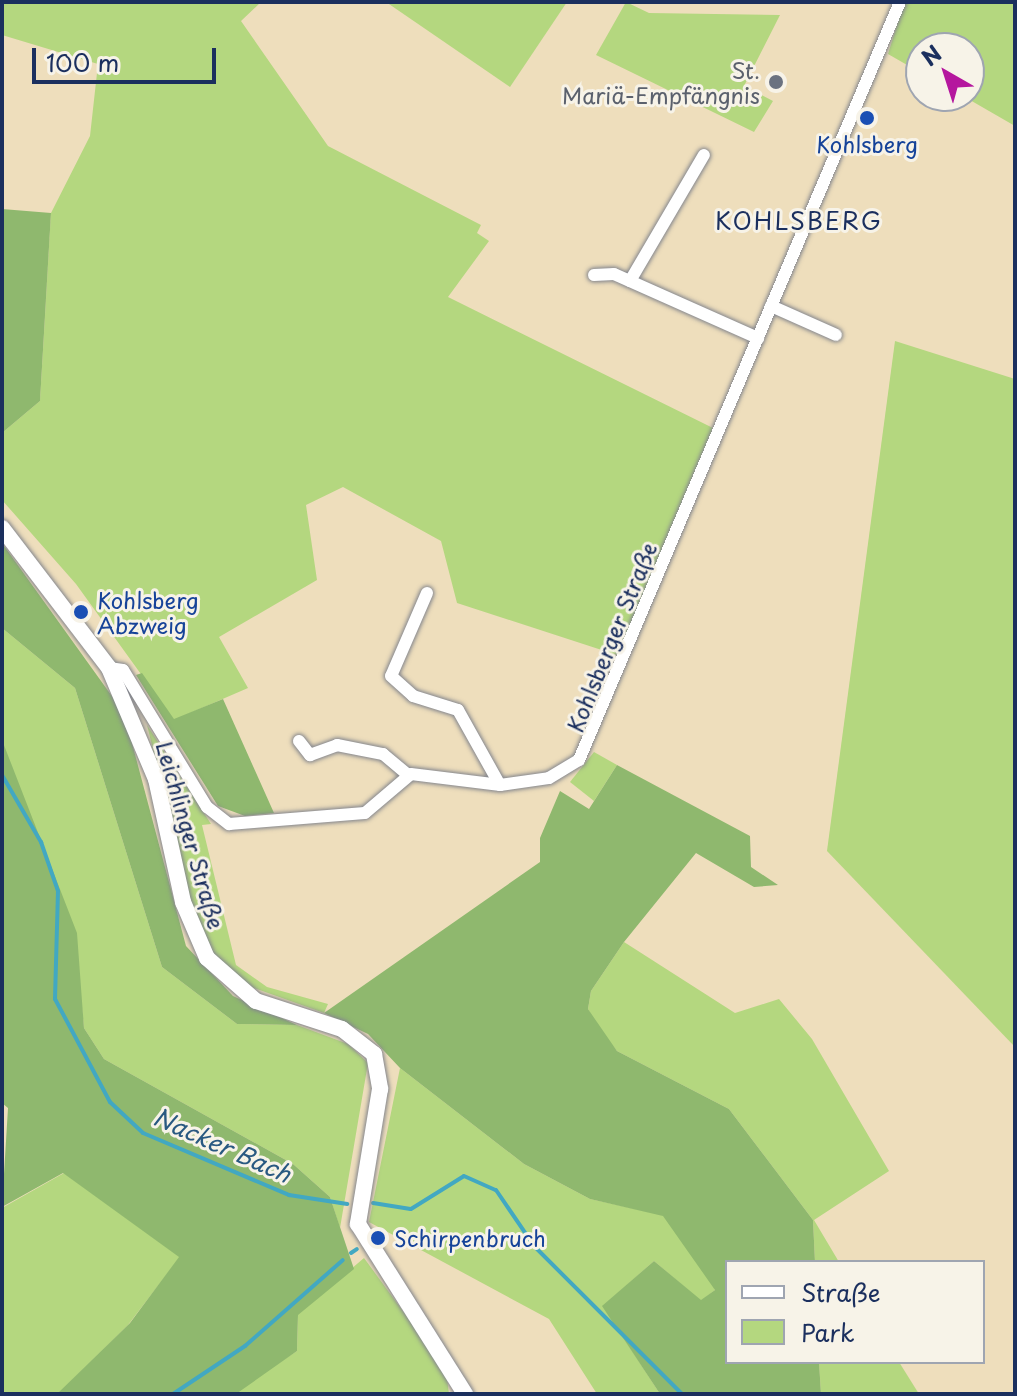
<!DOCTYPE html>
<html>
<head>
<meta charset="utf-8">
<style>
	body { margin:0 }
	#map { position:relative; width:1017px; height:1396px; overflow:hidden; background:#eedebc; font-family:"Playpen Sans",sans-serif }
	div>[style] { position:absolute }
	.green>* { inset:0; background:#b4d77f }
	.forest>* { inset:0; background:#8fb86e }
	.stream>* { height:4px; margin:-2px; padding:0 2px; transform-origin:2px; border-radius:2px; background:#42a8c2 }
	.roads { filter:drop-shadow(0 0 2px #84868d) drop-shadow(0 0 2px #84868d) }
	.minor>* { height:12px; margin:-6px; padding:0 6px; transform-origin:6px; border-radius:6px; background:#fff }
	.major>* { height:16px; margin:-8px; padding:0 8px; transform-origin:8px; border-radius:8px; background:#fff }
	.dots>* { width:22px; height:22px; translate:-50% -50%; box-sizing:border-box; border:4px solid #f7f3e8; border-radius:50% }
	span { translate:-50% -50%; white-space:nowrap; text-align:center; line-height:1.15; -webkit-text-stroke:6px #f7f3e8; paint-order:stroke }
	.worship-label { font-size:22px; color:#5b616d }
	.right { translate:-100% -50%; text-align:right }
	.transit-label { font-size:22px; color:#164399 }
	.left { translate:0 -50%; text-align:left }
	.street-label { font-size:22px; color:#1b2f5e }
	.neighbourhood-label { font-size:24px; color:#1b2f5e; letter-spacing:2px }
	.water-label { font-size:24px; color:#295981; font-style:italic }
	.frame { position:absolute; inset:0; border:4px solid #1b2f5e; pointer-events:none }
	.legend { position:absolute; left:725px; top:1260px; width:260px; height:104px; box-sizing:border-box; background:#f7f3e8; border:2px solid #9fa5b1; margin:0; padding:10px 14px; list-style:none; font-size:24px; color:#1b2f5e }
	.legend li { display:flex; align-items:center; gap:16px; height:40px }
	.legend b { width:40px; border:2px solid #9fa5b1 }
	.north { position:absolute; left:905px; top:32px; width:80px; height:80px; box-sizing:border-box; background:#f7f3e8; border:2px solid #9fa5b1; border-radius:50%; rotate:321deg; font-size:22px; font-weight:700; line-height:32px; text-align:center; color:#1b2f5e }
	.north::after { content:''; display:block; margin:auto; width:28px; height:36px; background:#b5179e; clip-path:polygon(50% 0,100% 100%,50% 72%,0 100%) }
	.scale { position:absolute; left:32px; top:48px; width:184px; height:36px; box-sizing:border-box; border:4px solid #1b2f5e; border-top:0; padding-left:10px; font-size:24px; line-height:28px; white-space:nowrap; color:#1b2f5e; -webkit-text-stroke:6px #f7f3e8; paint-order:stroke }
</style>
</head>
<body>
<div id="map">
	<div class="green">
		<div style="clip-path:polygon(2px 2px,261px 2px,241px 21px,328px 146px,481px 225px,477px 233px,489px 241px,448px 297px,713px 428px,617px 655px,457px 603px,441px 541px,343px 487px,306px 505px,317px 580px,219px 637px,248px 688px,174px 720px,76px 584px,2px 500px,2px 433px,40px 401px,51px 213px,90px 136px,98px 64px,2px 35px)"></div>
		<div style="clip-path:polygon(386px 2px,567px 2px,510px 87px)"></div>
		<div style="clip-path:polygon(626px 2px,649px 13px,780px 15px,744px 86px,773px 101px,754px 132px,596px 55px)"></div>
		<div style="clip-path:polygon(904px 2px,1015px 2px,1015px 126px,963px 96px,969px 96px,969px 48px,921px 48px,921px 73px,888px 54px)"></div>
		<div style="clip-path:polygon(895px 341px,1015px 379px,1015px 1047px,827px 851px)"></div>
		<div style="clip-path:polygon(2px 628px,75px 688px,162px 967px,237px 1024px,297px 1025px,348px 1044px,368px 1063px,340px 1228px,330px 1197px,293px 1164px,104px 1059px,84px 1028px,80px 989px,2px 740px)"></div>
		<div style="clip-path:polygon(147px 725px,211px 824px,202px 825px,236px 965px,267px 987px,328px 1004px,324px 1013px,243px 984px,215px 955px,196px 925px)"></div>
		<div style="clip-path:polygon(594px 752px,617px 765px,594px 801px,570px 782px)"></div>
		<div style="clip-path:polygon(624px 942px,735px 1013px,779px 999px,812px 1039px,889px 1171px,814px 1220px,839px 1262px,815px 1262px,813px 1220px,729px 1109px,617px 1051px,597px 1026px,588px 1009px,591px 991px)"></div>
		<div style="clip-path:polygon(400px 1068px,524px 1164px,590px 1199px,663px 1215px,708px 1270px,715px 1290px,701px 1301px,654px 1261px,603px 1306px,660px 1394px,597px 1394px,549px 1319px,369px 1222px)"></div>
		<div style="clip-path:polygon(64px 1173px,180px 1257px,128px 1325px,58px 1394px,2px 1394px,2px 1208px)"></div>
		<div style="clip-path:polygon(364px 1258px,446px 1370px,449px 1394px,231px 1394px,297px 1351px,298px 1314px)"></div>
		<div style="clip-path:polygon(819px 1362px,899px 1362px,919px 1394px,821px 1394px)"></div>
	</div>
	<div class="forest">
		<div style="clip-path:polygon(2px 209px,51px 213px,40px 401px,2px 433px)"></div>
		<div style="clip-path:polygon(2px 543px,124px 713px,186px 946px,233px 996px,297px 1025px,237px 1024px,162px 967px,75px 688px,2px 628px)"></div>
		<div style="clip-path:polygon(142px 673px,174px 719px,223px 699px,274px 813px,245px 816px,218px 806px,136px 675px)"></div>
		<div style="clip-path:polygon(2px 740px,77px 933px,84px 1028px,104px 1059px,293px 1164px,330px 1197px,354px 1269px,298px 1315px,297px 1351px,236px 1394px,57px 1394px,130px 1323px,179px 1257px,63px 1173px,2px 1207px,8px 1108px,2px 1103px)"></div>
		<div style="clip-path:polygon(617px 765px,750px 836px,751px 867px,778px 885px,754px 887px,696px 853px,624px 942px,591px 991px,588px 1009px,617px 1051px,729px 1109px,813px 1220px,815px 1262px,727px 1262px,727px 1362px,819px 1362px,821px 1394px,660px 1394px,602px 1306px,654px 1261px,701px 1300px,715px 1290px,663px 1216px,590px 1199px,524px 1164px,400px 1068px,368px 1034px,324px 1013px,540px 862px,540px 838px,560px 791px,589px 809px)"></div>
	</div>
	<div class="stream">
		<div style="left:2px;top:775px;width:78px;rotate:59.8deg"></div>
		<div style="left:41px;top:842px;width:52px;rotate:70.9deg"></div>
		<div style="left:58px;top:891px;width:108px;rotate:91.6deg"></div>
		<div style="left:55px;top:999px;width:117px;rotate:61.9deg"></div>
		<div style="left:110px;top:1102px;width:45px;rotate:43.2deg"></div>
		<div style="left:143px;top:1133px;width:159px;rotate:23deg"></div>
		<div style="left:289px;top:1195px;width:59px;rotate:8.8deg"></div>
		<div style="left:373px;top:1203px;width:38px;rotate:9deg"></div>
		<div style="left:411px;top:1209px;width:62px;rotate:-31.9deg"></div>
		<div style="left:464px;top:1176px;width:35px;rotate:24deg"></div>
		<div style="left:496px;top:1190px;width:68px;rotate:55.8deg"></div>
		<div style="left:534px;top:1246px;width:209px;rotate:45deg"></div>
		<div style="left:351px;top:1253px;width:7px;rotate:-34deg"></div>
		<div style="left:173px;top:1394px;width:87px;rotate:-33.7deg"></div>
		<div style="left:245px;top:1346px;width:130px;rotate:-41.3deg"></div>
	</div>
	<div class="roads">
		<div class="minor">
			<div style="left:594px;top:275px;width:20px;rotate:-3deg"></div>
			<div style="left:614px;top:274px;width:158px;rotate:24deg"></div>
			<div style="left:630px;top:281px;width:146px;rotate:-59.6deg"></div>
			<div style="left:771px;top:306px;width:71px;rotate:24deg"></div>
			<div style="left:427px;top:593px;width:90px;rotate:113.4deg"></div>
			<div style="left:391px;top:676px;width:30px;rotate:42deg"></div>
			<div style="left:413px;top:696px;width:47px;rotate:17.3deg"></div>
			<div style="left:458px;top:710px;width:86px;rotate:60.8deg"></div>
			<div style="left:109px;top:668px;width:14px;rotate:8deg"></div>
			<div style="left:123px;top:670px;width:161px;rotate:58.5deg"></div>
			<div style="left:207px;top:807px;width:28px;rotate:38deg"></div>
			<div style="left:229px;top:824px;width:136px;rotate:-4.6deg"></div>
			<div style="left:365px;top:813px;width:60px;rotate:-40.3deg"></div>
			<div style="left:411px;top:774px;width:90px;rotate:7deg"></div>
			<div style="left:500px;top:785px;width:49px;rotate:-8.1deg"></div>
			<div style="left:549px;top:778px;width:35px;rotate:-31deg"></div>
			<div style="left:579px;top:760px;width:823px;rotate:-67.05deg"></div>
			<div style="left:299px;top:741px;width:18px;rotate:52deg"></div>
			<div style="left:310px;top:755px;width:29px;rotate:-20deg"></div>
			<div style="left:337px;top:745px;width:47px;rotate:11.1deg"></div>
			<div style="left:383px;top:754px;width:33px;rotate:40deg"></div>
		</div>
		<div class="major">
			<div style="left:2px;top:528px;width:176px;rotate:52.6deg"></div>
			<div style="left:109px;top:668px;width:121px;rotate:67.1deg"></div>
			<div style="left:156px;top:779px;width:126px;rotate:77.6deg"></div>
			<div style="left:183px;top:902px;width:61px;rotate:66.8deg"></div>
			<div style="left:207px;top:958px;width:65px;rotate:41.3deg"></div>
			<div style="left:256px;top:1001px;width:90px;rotate:18deg"></div>
			<div style="left:342px;top:1029px;width:41px;rotate:38deg"></div>
			<div style="left:374px;top:1054px;width:36px;rotate:80deg"></div>
			<div style="left:380px;top:1089px;width:137px;rotate:99.3deg"></div>
			<div style="left:358px;top:1224px;width:201px;rotate:57.8deg"></div>
		</div>
	</div>
	<div class="dots">
		<div style="left:776px;top:82px;background:#6b7280"></div>
		<div style="left:867px;top:118px;background:#1a4fb4"></div>
		<div style="left:81px;top:612px;background:#1a4fb4"></div>
		<div style="left:378px;top:1238px;background:#1a4fb4"></div>
	</div>
	<div class="worship-label">
		<span class="right" style="left:760px;top:82px">St.<br>Mariä-Empfängnis</span>
	</div>
	<div class="transit-label">
		<span style="left:867px;top:144px">Kohlsberg</span>
		<span class="left" style="left:97px;top:612px">Kohlsberg<br>Abzweig</span>
		<span class="left" style="left:394px;top:1238px">Schirpenbruch</span>
	</div>
	<div class="street-label">
		<span style="left:611px;top:637px;rotate:-68deg">Kohlsberger Straße</span>
		<span style="left:191px;top:835px;rotate:74deg">Leichlinger Straße</span>
	</div>
	<div class="neighbourhood-label">
		<span style="left:799px;top:221px">KOHLSBERG</span>
	</div>
	<div class="water-label">
		<span style="left:222px;top:1145px;rotate:24deg">Nacker Bach</span>
	</div>
	<div class="frame"></div>
	<ul class="legend">
	<li><b style="height:10px;background:#fff"></b>Straße</li>
	<li><b style="height:22px;background:#b4d77f"></b>Park</li>
	</ul>
	<div class="north">N</div>
	<div class="scale">100 m</div>
</div>
</body>
</html>
